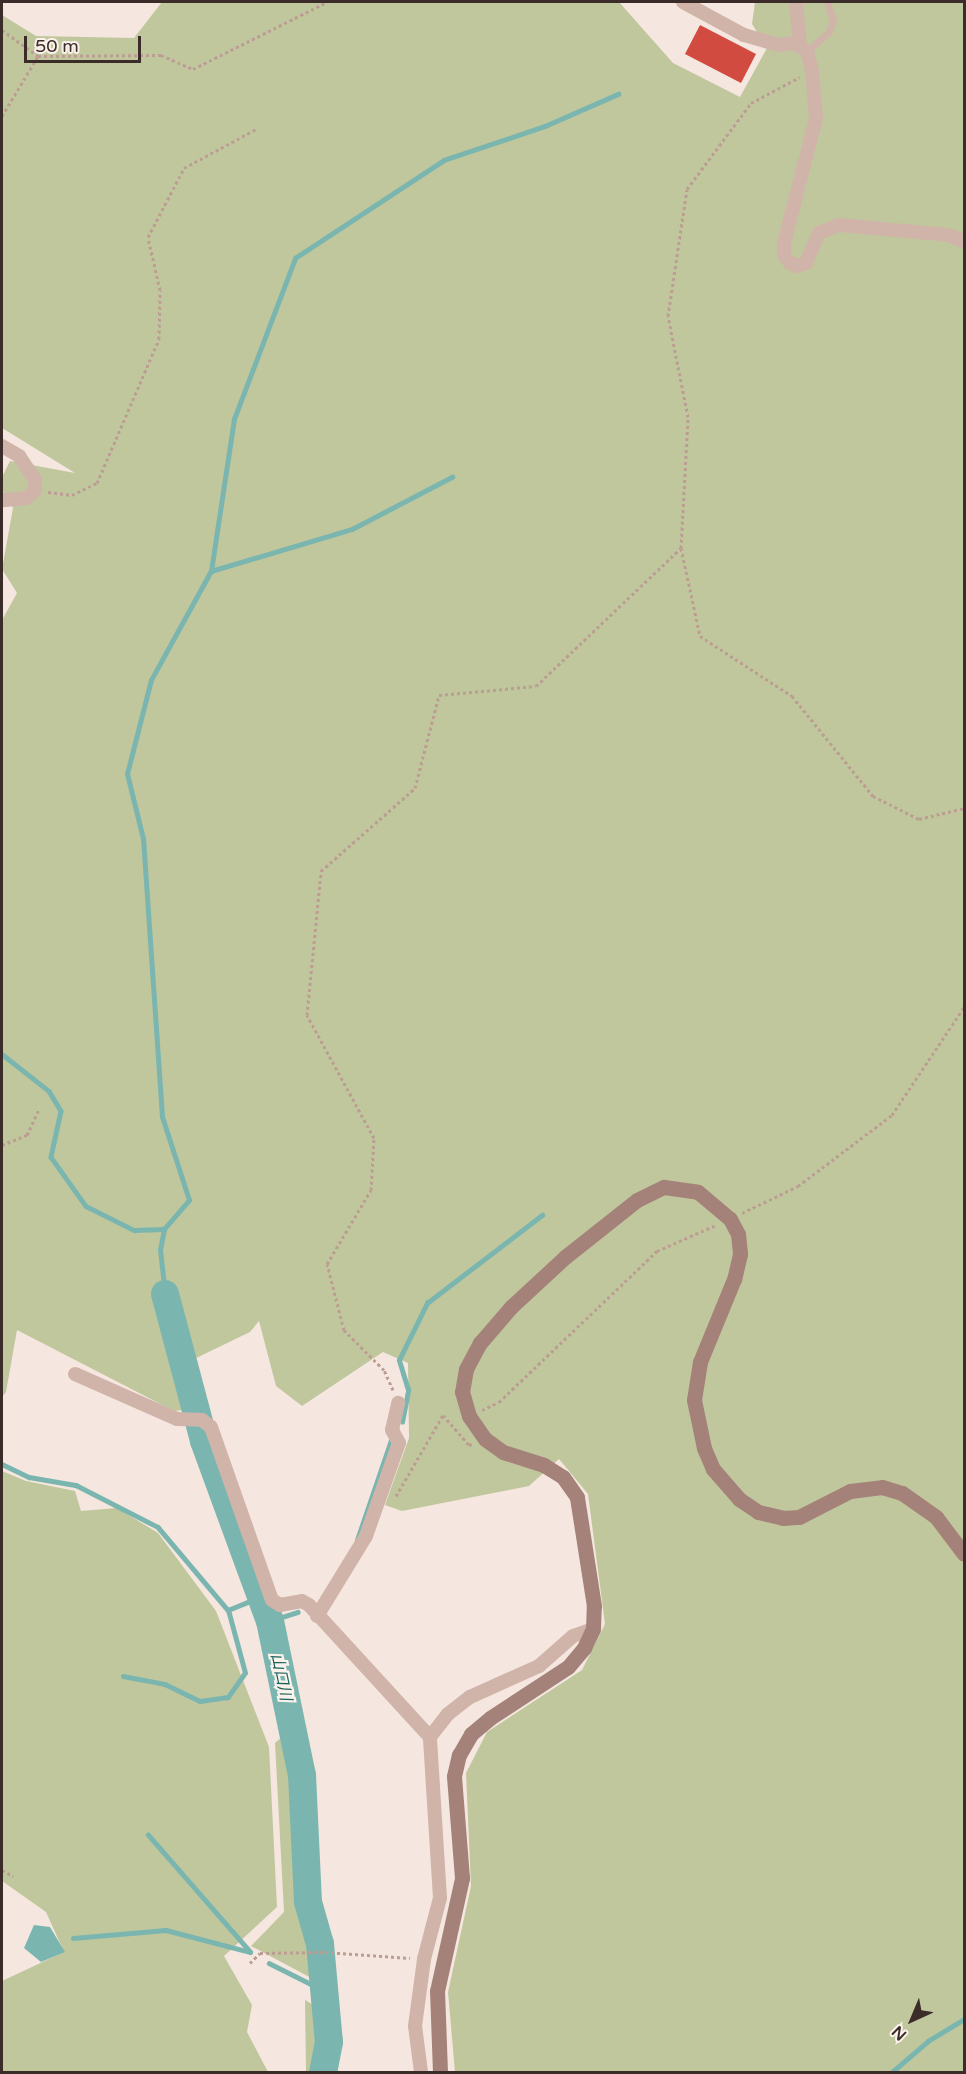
<!DOCTYPE html>
<html>
<head>
<meta charset="utf-8">
<style>
	body { margin:0 }
	#map { position:relative; width:966px; height:2074px; overflow:hidden; background:#f5e7df; font-family:"Varela Round","Noto Sans JP",sans-serif }
	div>[style] { position:absolute }
	.green>* { inset:0; background:#c0c79d }
	.water>* { inset:0; background:#7ab6af }
	.stream>* { height:4.5px; margin:-2.25px; padding:0 2.25px; transform-origin:2.25px; border-radius:2.25px; background:#7ab6af }
	.river>* { height:28px; margin:-14px; padding:0 14px; transform-origin:14px; border-radius:14px; background:#7ab6af }
	.building>* { inset:0; background:#d24b40 }
	.path>* { height:3px; margin-top:-1.5px; transform-origin:0; background:repeating-linear-gradient(90deg,#bc9d93 0 3px,transparent 0 6px) }
	.lane>* { height:7px; margin:-3.5px; padding:0 3.5px; transform-origin:3.5px; border-radius:3.5px; background:#d0b4a9 }
	.street>* { height:14px; margin:-7px; padding:0 7px; transform-origin:7px; border-radius:7px; background:#d0b4a9 }
	.secondary>* { height:15px; margin:-7.5px; padding:0 7.5px; transform-origin:7.5px; border-radius:7.5px; background:#a4827a }
	span { translate:-50% -50%; white-space:nowrap; text-align:center; line-height:1.15; -webkit-text-stroke:4.5px #fcf2ec; paint-order:stroke }
	.water-label { font-size:16px; color:#1a635b; font-style:italic }
	.frame { position:absolute; inset:0; border:3px solid #3c2c29; pointer-events:none }
	.north { position:absolute; left:882px; top:1990px; width:60px; height:60px; -webkit-text-stroke:4px #fcf2ec; paint-order:stroke; rotate:224deg; font-size:16px; font-weight:700; line-height:24px; text-align:center; color:#3c2c29 }
	.north::after { content:''; display:block; margin:auto; width:21px; height:27px; background:#3c2c29; clip-path:polygon(50% 0,100% 100%,50% 72%,0 100%) }
	.scale { position:absolute; left:24px; top:36px; width:117px; height:27px; box-sizing:border-box; border:3px solid #3c2c29; border-top:0; padding-left:8px; font-size:18px; line-height:21px; white-space:nowrap; color:#3c2c29; -webkit-text-stroke:4px #fcf2ec; paint-order:stroke }
</style>
</head>
<body>
<div id="map">
	<div class="green">
		<div style="clip-path:polygon(162px 2px,619px 2px,673px 63px,740px 97px,767px 48px,752px 24px,755px 2px,964px 2px,964px 2072px,455px 2072px,448px 1992px,471px 1886px,466px 1773px,487px 1732px,582px 1670px,605px 1624px,588px 1494px,559px 1459px,529px 1486px,402px 1511px,385px 1505px,409px 1438px,408px 1363px,383px 1352px,302px 1406px,276px 1386px,259px 1321px,250px 1332px,190px 1361px,205px 1408px,174px 1411px,17px 1330px,6px 1392px,2px 1397px,2px 620px,17px 593px,2px 569px,13px 508px,2px 490px,2px 477px,10px 461px,75px 473px,2px 428px,2px 15px,36px 36px,134px 38px)"></div>
		<div style="clip-path:polygon(2px 1471px,26px 1481px,75px 1491px,81px 1511px,117px 1508px,158px 1533px,216px 1611px,269px 1747px,277px 1907px,224px 1956px,252px 2005px,247px 2032px,268px 2072px,2px 2072px,2px 1981px,64px 1952px,46px 1912px,2px 1881px)"></div>
		<div style="clip-path:polygon(284px 1735px,292px 1772px,296px 1896px,315px 1980px,251px 1946px,284px 1912px,275px 1743px)"></div>
		<div style="clip-path:polygon(305px 2000px,320px 2009px,324px 2041px,315px 2072px,306px 2072px)"></div>
	</div>
	<div class="water">
		<div style="clip-path:polygon(34px 1925px,50px 1927px,65px 1952px,41px 1962px,24px 1948px)"></div>
	</div>
	<div class="stream">
		<div style="left:211px;top:571px;width:147px;rotate:-16.6deg"></div>
		<div style="left:352px;top:529px;width:113px;rotate:-27.5deg"></div>
		<div style="left:2px;top:1054px;width:60px;rotate:38.2deg"></div>
		<div style="left:49px;top:1091px;width:23px;rotate:59deg"></div>
		<div style="left:61px;top:1111px;width:47px;rotate:102.3deg"></div>
		<div style="left:51px;top:1157px;width:60px;rotate:54.5deg"></div>
		<div style="left:86px;top:1206px;width:54px;rotate:26.6deg"></div>
		<div style="left:134px;top:1230px;width:30px;rotate:-2deg"></div>
		<div style="left:165px;top:1294px;width:44px;rotate:-96.5deg"></div>
		<div style="left:160px;top:1250px;width:21px;rotate:-79deg"></div>
		<div style="left:164px;top:1229px;width:38px;rotate:-49deg"></div>
		<div style="left:189px;top:1200px;width:87px;rotate:-108deg"></div>
		<div style="left:162px;top:1117px;width:279px;rotate:-93.9deg"></div>
		<div style="left:143px;top:839px;width:67px;rotate:-103.8deg"></div>
		<div style="left:127px;top:774px;width:97px;rotate:-75.7deg"></div>
		<div style="left:151px;top:680px;width:124px;rotate:-61.2deg"></div>
		<div style="left:211px;top:571px;width:154px;rotate:-81.4deg"></div>
		<div style="left:234px;top:419px;width:172px;rotate:-69.2deg"></div>
		<div style="left:295px;top:258px;width:178px;rotate:-33.3deg"></div>
		<div style="left:444px;top:160px;width:107px;rotate:-18.6deg"></div>
		<div style="left:545px;top:126px;width:80px;rotate:-23.7deg"></div>
		<div style="left:402px;top:1422px;width:33px;rotate:-79deg"></div>
		<div style="left:408px;top:1390px;width:31px;rotate:-107deg"></div>
		<div style="left:399px;top:1360px;width:64px;rotate:-63.8deg"></div>
		<div style="left:427px;top:1303px;width:145px;rotate:-37.4deg"></div>
		<div style="left:2px;top:1464px;width:30px;rotate:26deg"></div>
		<div style="left:29px;top:1477px;width:48px;rotate:9.7deg"></div>
		<div style="left:76px;top:1485px;width:92px;rotate:27.1deg"></div>
		<div style="left:158px;top:1527px;width:109px;rotate:49.9deg"></div>
		<div style="left:228px;top:1610px;width:37px;rotate:-22deg"></div>
		<div style="left:357px;top:1540px;width:106px;rotate:-71.2deg"></div>
		<div style="left:270px;top:1621px;width:29px;rotate:-18deg"></div>
		<div style="left:123px;top:1676px;width:43px;rotate:10.8deg"></div>
		<div style="left:165px;top:1684px;width:39px;rotate:26deg"></div>
		<div style="left:200px;top:1701px;width:28px;rotate:-8deg"></div>
		<div style="left:228px;top:1697px;width:29px;rotate:-55deg"></div>
		<div style="left:245px;top:1673px;width:65px;rotate:-105.1deg"></div>
		<div style="left:73px;top:1938px;width:93px;rotate:-4.9deg"></div>
		<div style="left:166px;top:1930px;width:87px;rotate:14.7deg"></div>
		<div style="left:250px;top:1952px;width:155px;rotate:-131.1deg"></div>
		<div style="left:269px;top:1963px;width:47px;rotate:26.6deg"></div>
		<div style="left:311px;top:1984px;width:18px;rotate:41deg"></div>
		<div style="left:892px;top:2072px;width:48px;rotate:-40.7deg"></div>
		<div style="left:928px;top:2041px;width:42px;rotate:-31.4deg"></div>
	</div>
	<div class="river">
		<div style="left:165px;top:1294px;width:152px;rotate:75.1deg"></div>
		<div style="left:204px;top:1441px;width:192px;rotate:69.9deg"></div>
		<div style="left:270px;top:1621px;width:157px;rotate:78.3deg"></div>
		<div style="left:302px;top:1775px;width:127px;rotate:87.3deg"></div>
		<div style="left:308px;top:1902px;width:44px;rotate:74.1deg"></div>
		<div style="left:320px;top:1944px;width:98px;rotate:84.8deg"></div>
		<div style="left:329px;top:2042px;width:31px;rotate:101deg"></div>
	</div>
	<div class="building">
		<div style="clip-path:polygon(700px 25px,756px 54px,741px 83px,685px 54px)"></div>
	</div>
	<div class="path">
		<div style="left:2px;top:30px;width:44px;rotate:35.8deg"></div>
		<div style="left:38px;top:56px;width:123px;rotate:-0.5deg"></div>
		<div style="left:161px;top:55px;width:35px;rotate:24deg"></div>
		<div style="left:193px;top:69px;width:150px;rotate:-26.6deg"></div>
		<div style="left:2px;top:116px;width:70px;rotate:-59deg"></div>
		<div style="left:48px;top:492px;width:24px;rotate:7deg"></div>
		<div style="left:72px;top:495px;width:28px;rotate:-26deg"></div>
		<div style="left:97px;top:483px;width:157px;rotate:-66.7deg"></div>
		<div style="left:159px;top:339px;width:49px;rotate:-88.8deg"></div>
		<div style="left:160px;top:290px;width:54px;rotate:-102.8deg"></div>
		<div style="left:148px;top:237px;width:78px;rotate:-62.4deg"></div>
		<div style="left:184px;top:168px;width:82px;rotate:-28.4deg"></div>
		<div style="left:681px;top:548px;width:90px;rotate:77.8deg"></div>
		<div style="left:700px;top:636px;width:110px;rotate:33.1deg"></div>
		<div style="left:792px;top:696px;width:129px;rotate:51deg"></div>
		<div style="left:873px;top:796px;width:51px;rotate:26.6deg"></div>
		<div style="left:919px;top:819px;width:46px;rotate:-13.7deg"></div>
		<div style="left:2px;top:1145px;width:27px;rotate:-22deg"></div>
		<div style="left:27px;top:1135px;width:29px;rotate:-65deg"></div>
		<div style="left:742px;top:1213px;width:62px;rotate:-25.7deg"></div>
		<div style="left:798px;top:1186px;width:118px;rotate:-37.1deg"></div>
		<div style="left:892px;top:1115px;width:130px;rotate:-56.3deg"></div>
		<div style="left:393px;top:1390px;width:22px;rotate:-114deg"></div>
		<div style="left:384px;top:1370px;width:57px;rotate:-135deg"></div>
		<div style="left:344px;top:1330px;width:68px;rotate:-104.4deg"></div>
		<div style="left:327px;top:1264px;width:86px;rotate:-59.3deg"></div>
		<div style="left:371px;top:1190px;width:52px;rotate:-86.7deg"></div>
		<div style="left:374px;top:1138px;width:140px;rotate:-118.6deg"></div>
		<div style="left:307px;top:1015px;width:145px;rotate:-84.4deg"></div>
		<div style="left:321px;top:871px;width:125px;rotate:-41.4deg"></div>
		<div style="left:415px;top:788px;width:96px;rotate:-75.5deg"></div>
		<div style="left:439px;top:695px;width:97px;rotate:-5.3deg"></div>
		<div style="left:536px;top:686px;width:200px;rotate:-43.6deg"></div>
		<div style="left:681px;top:548px;width:131px;rotate:-86.9deg"></div>
		<div style="left:688px;top:417px;width:103px;rotate:-101.2deg"></div>
		<div style="left:668px;top:316px;width:128px;rotate:-81.5deg"></div>
		<div style="left:687px;top:189px;width:107px;rotate:-53.3deg"></div>
		<div style="left:751px;top:103px;width:55px;rotate:-28deg"></div>
		<div style="left:482px;top:1410px;width:19px;rotate:-25deg"></div>
		<div style="left:499px;top:1402px;width:219px;rotate:-43.7deg"></div>
		<div style="left:657px;top:1251px;width:64px;rotate:-23.8deg"></div>
		<div style="left:396px;top:1496px;width:94px;rotate:-59.9deg"></div>
		<div style="left:443px;top:1415px;width:40px;rotate:49deg"></div>
		<div style="left:469px;top:1445px;width:3px;rotate:-18deg"></div>
		<div style="left:2px;top:1870px;width:13px;rotate:29deg"></div>
		<div style="left:250px;top:1963px;width:14px;rotate:-45deg"></div>
		<div style="left:260px;top:1953px;width:65px;rotate:-0.9deg"></div>
		<div style="left:325px;top:1952px;width:85px;rotate:4deg"></div>
	</div>
	<div class="lane">
		<div style="left:807px;top:51px;width:29px;rotate:-41deg"></div>
		<div style="left:829px;top:32px;width:13px;rotate:-72deg"></div>
		<div style="left:833px;top:20px;width:19px;rotate:-108deg"></div>
	</div>
	<div class="street">
		<div style="left:683px;top:2px;width:69px;rotate:28.4deg"></div>
		<div style="left:744px;top:35px;width:36px;rotate:16deg"></div>
		<div style="left:779px;top:45px;width:14px;rotate:-8deg"></div>
		<div style="left:793px;top:43px;width:16px;rotate:30deg"></div>
		<div style="left:807px;top:51px;width:21px;rotate:76deg"></div>
		<div style="left:812px;top:71px;width:47px;rotate:85.1deg"></div>
		<div style="left:816px;top:118px;width:130px;rotate:104.3deg"></div>
		<div style="left:784px;top:244px;width:11px;rotate:90deg"></div>
		<div style="left:784px;top:255px;width:10px;rotate:53deg"></div>
		<div style="left:790px;top:263px;width:8px;rotate:23deg"></div>
		<div style="left:797px;top:266px;width:9px;rotate:-18deg"></div>
		<div style="left:806px;top:263px;width:33px;rotate:-67deg"></div>
		<div style="left:819px;top:233px;width:22px;rotate:-22deg"></div>
		<div style="left:839px;top:225px;width:109px;rotate:5.2deg"></div>
		<div style="left:948px;top:235px;width:17px;rotate:21deg"></div>
		<div style="left:796px;top:2px;width:43px;rotate:84.7deg"></div>
		<div style="left:2px;top:446px;width:20px;rotate:30deg"></div>
		<div style="left:19px;top:456px;width:29px;rotate:56deg"></div>
		<div style="left:35px;top:480px;width:10px;rotate:90deg"></div>
		<div style="left:35px;top:490px;width:11px;rotate:135deg"></div>
		<div style="left:27px;top:498px;width:25px;rotate:175deg"></div>
		<div style="left:75px;top:1374px;width:111px;rotate:23.8deg"></div>
		<div style="left:177px;top:1419px;width:25px;rotate:2deg"></div>
		<div style="left:202px;top:1420px;width:11px;rotate:38deg"></div>
		<div style="left:211px;top:1427px;width:183px;rotate:70.6deg"></div>
		<div style="left:272px;top:1600px;width:9px;rotate:32deg"></div>
		<div style="left:280px;top:1605px;width:22px;rotate:-10deg"></div>
		<div style="left:302px;top:1601px;width:8px;rotate:30deg"></div>
		<div style="left:309px;top:1605px;width:179px;rotate:47.5deg"></div>
		<div style="left:317px;top:1616px;width:94px;rotate:-58.5deg"></div>
		<div style="left:366px;top:1536px;width:99px;rotate:-70.5deg"></div>
		<div style="left:399px;top:1443px;width:15px;rotate:-118deg"></div>
		<div style="left:392px;top:1430px;width:28px;rotate:-77deg"></div>
		<div style="left:421px;top:2072px;width:46px;rotate:-97.4deg"></div>
		<div style="left:415px;top:2026px;width:68px;rotate:-82.3deg"></div>
		<div style="left:424px;top:1959px;width:63px;rotate:-75.3deg"></div>
		<div style="left:440px;top:1898px;width:161px;rotate:-93.6deg"></div>
		<div style="left:430px;top:1737px;width:29px;rotate:-52deg"></div>
		<div style="left:448px;top:1714px;width:28px;rotate:-38deg"></div>
		<div style="left:470px;top:1697px;width:76px;rotate:-24.2deg"></div>
		<div style="left:539px;top:1666px;width:45px;rotate:-41.4deg"></div>
		<div style="left:573px;top:1636px;width:21px;rotate:-19deg"></div>
	</div>
	<div class="secondary">
		<div style="left:440px;top:2072px;width:81px;rotate:-92.1deg"></div>
		<div style="left:437px;top:1991px;width:116px;rotate:-77.5deg"></div>
		<div style="left:462px;top:1878px;width:102px;rotate:-94.5deg"></div>
		<div style="left:454px;top:1776px;width:22px;rotate:-77deg"></div>
		<div style="left:459px;top:1755px;width:24px;rotate:-60deg"></div>
		<div style="left:471px;top:1734px;width:25px;rotate:-40deg"></div>
		<div style="left:490px;top:1718px;width:93px;rotate:-33.2deg"></div>
		<div style="left:568px;top:1667px;width:25px;rotate:-50deg"></div>
		<div style="left:584px;top:1648px;width:21px;rotate:-65deg"></div>
		<div style="left:593px;top:1629px;width:23px;rotate:-88deg"></div>
		<div style="left:594px;top:1606px;width:110px;rotate:-98.9deg"></div>
		<div style="left:577px;top:1497px;width:24px;rotate:-125deg"></div>
		<div style="left:563px;top:1477px;width:22px;rotate:-148deg"></div>
		<div style="left:544px;top:1465px;width:43px;rotate:-162.4deg"></div>
		<div style="left:503px;top:1452px;width:22px;rotate:-144deg"></div>
		<div style="left:485px;top:1439px;width:28px;rotate:-125deg"></div>
		<div style="left:469px;top:1416px;width:25px;rotate:-106deg"></div>
		<div style="left:462px;top:1392px;width:23px;rotate:-80deg"></div>
		<div style="left:466px;top:1369px;width:30px;rotate:-62deg"></div>
		<div style="left:480px;top:1343px;width:48px;rotate:-49.3deg"></div>
		<div style="left:511px;top:1307px;width:74px;rotate:-42.8deg"></div>
		<div style="left:565px;top:1257px;width:92px;rotate:-38.4deg"></div>
		<div style="left:637px;top:1200px;width:30px;rotate:-26deg"></div>
		<div style="left:664px;top:1187px;width:34px;rotate:8deg"></div>
		<div style="left:698px;top:1192px;width:42px;rotate:40.2deg"></div>
		<div style="left:730px;top:1219px;width:17px;rotate:62deg"></div>
		<div style="left:738px;top:1234px;width:20px;rotate:84deg"></div>
		<div style="left:740px;top:1254px;width:26px;rotate:103deg"></div>
		<div style="left:734px;top:1279px;width:90px;rotate:112.3deg"></div>
		<div style="left:700px;top:1362px;width:38px;rotate:99deg"></div>
		<div style="left:694px;top:1400px;width:49px;rotate:78.2deg"></div>
		<div style="left:704px;top:1448px;width:23px;rotate:67deg"></div>
		<div style="left:713px;top:1469px;width:40px;rotate:49deg"></div>
		<div style="left:739px;top:1499px;width:23px;rotate:34deg"></div>
		<div style="left:758px;top:1512px;width:26px;rotate:13deg"></div>
		<div style="left:783px;top:1518px;width:16px;rotate:-4deg"></div>
		<div style="left:799px;top:1517px;width:57px;rotate:-27deg"></div>
		<div style="left:850px;top:1491px;width:32px;rotate:-7deg"></div>
		<div style="left:882px;top:1487px;width:21px;rotate:17deg"></div>
		<div style="left:902px;top:1493px;width:42px;rotate:35.2deg"></div>
		<div style="left:936px;top:1517px;width:46px;rotate:52.9deg"></div>
	</div>
	<div class="water-label">
		<span style="left:281px;top:1677px;rotate:78deg">山口川</span>
	</div>
	<div class="frame"></div>
	<div class="north">N</div>
	<div class="scale">50 m</div>
</div>
</body>
</html>
